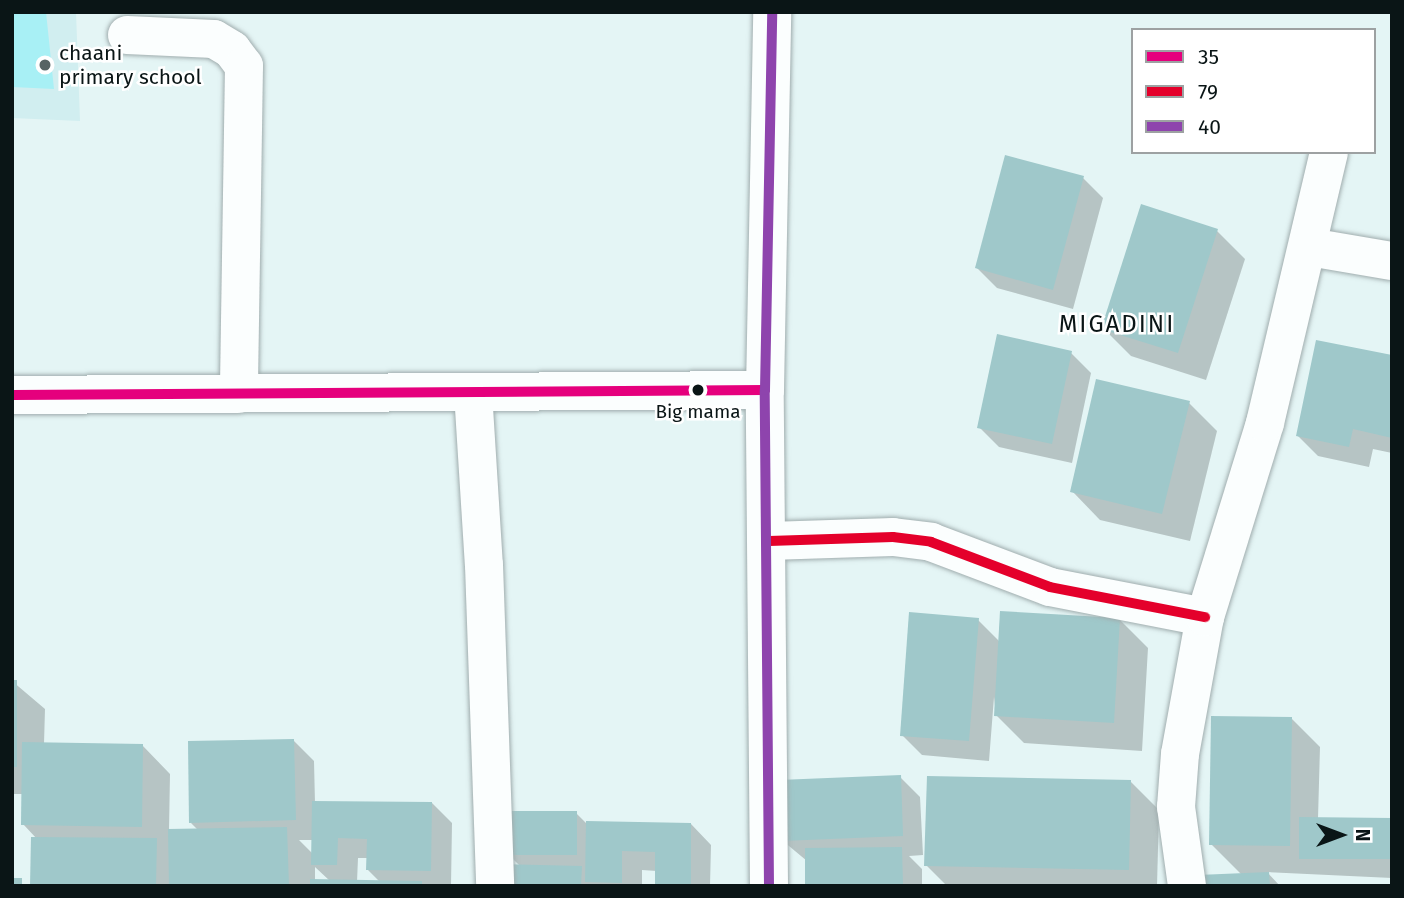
<!DOCTYPE html>
<html>
<head>
<meta charset="utf-8">
<style>
	body { margin:0 }
	#map { position:relative; width:1404px; height:898px; overflow:hidden; background:#e4f5f5; font-family:"Fira Sans",sans-serif }
	div>[style] { position:absolute }
	.built>* { inset:0; background:#d1eef0 }
	.green>* { inset:0; background:#a8f0f5 }
	.shadow>* { inset:0; background:#0003 }
	.building>* { inset:0; background:#9fc8ca }
	.roads { filter:drop-shadow(0 0 2px #a0adae) drop-shadow(0 0 2px #a0adae) }
	.minor>* { height:38px; margin:-19px; padding:0 19px; transform-origin:19px; border-radius:19px; background:#fbfefe }
	.bus-1>* { height:10px; margin:-5px; padding:0 5px; transform-origin:5px; border-radius:5px; background:#e5007d }
	.bus-2>* { height:10px; margin:-5px; padding:0 5px; transform-origin:5px; border-radius:5px; background:#e4002b }
	.bus-3>* { height:10px; margin:-5px; padding:0 5px; transform-origin:5px; border-radius:5px; background:#8e44ad }
	.dots>* { width:19px; height:19px; translate:-50% -50%; box-sizing:border-box; border:4px solid #fff; border-radius:50% }
	span { translate:-50% -50%; white-space:nowrap; text-align:center; line-height:1.15; -webkit-text-stroke:5px #fff; paint-order:stroke }
	.bus-label { font-size:19px; color:#0a1516 }
	.poi-label { font-size:21px; color:#0a1516 }
	.left { translate:0 -50%; text-align:left }
	.quarter-label { font-size:24px; color:#0a1516; letter-spacing:2px }
	.frame { position:absolute; inset:0; border:14px solid #0a1516; pointer-events:none }
	.legend { position:absolute; left:1131px; top:28px; width:245px; height:126px; box-sizing:border-box; background:#fff; border:2px solid #9da1a2; margin:0; padding:9px 12px; list-style:none; font-size:21px; color:#0a1516 }
	.legend li { display:flex; align-items:center; gap:14px; height:35px }
	.legend b { width:35px; border:2px solid #9da1a2 }
	.north { position:absolute; left:1306px; top:800px; width:70px; height:70px; -webkit-text-stroke:5px #fff; paint-order:stroke; rotate:90deg; font-size:19px; font-weight:700; line-height:28px; text-align:center; color:#0a1516 }
	.north::after { content:''; display:block; margin:auto; width:24px; height:32px; background:#0a1516; clip-path:polygon(50% 0,100% 100%,50% 72%,0 100%) }
</style>
</head>
<body>
<div id="map">
	<div class="built">
		<div style="clip-path:polygon(12px 12px,76px 12px,80px 121px,12px 118px)"></div>
	</div>
	<div class="green">
		<div style="clip-path:polygon(12px 12px,46px 12px,54px 89px,12px 87px)"></div>
	</div>
	<div class="shadow">
		<div style="clip-path:polygon(1083px 178px,1103px 198px,1073px 309px,997px 288px,977px 268px)"></div>
		<div style="clip-path:polygon(1217px 231px,1245px 259px,1206px 380px,1131px 356px,1103px 328px)"></div>
		<div style="clip-path:polygon(1071px 353px,1091px 373px,1072px 463px,999px 447px,979px 427px)"></div>
		<div style="clip-path:polygon(1392px 357px,1392px 453px,1373px 449px,1369px 467px,1318px 456px,1298px 436px)"></div>
		<div style="clip-path:polygon(1189px 403px,1217px 431px,1190px 541px,1100px 520px,1072px 491px)"></div>
		<div style="clip-path:polygon(978px 620px,1000px 642px,1120px 620px,1148px 648px,1142px 751px,1024px 743px,996px 715px,994px 697px,989px 761px,922px 755px,902px 735px)"></div>
		<div style="clip-path:polygon(evenodd,12px 681px,45px 709px,44px 744px,142px 745px,170px 774px,169px 831px,198px 830px,191px 823px,294px 741px,314px 761px,315px 803px,432px 803px,452px 823px,451px 886px,32px 886px,37px 839px,23px 824px,23px 794px,12px 794px,12px 681px,299px 840px,313px 840px,313px 854px,299px 840px,12px 681px,358px 858px,368px 858px,368px 870px,380px 882px,357px 882px,358px 858px,12px 681px,315px 867px,330px 881px,315px 881px,315px 867px)"></div>
		<div style="clip-path:polygon(1292px 719px,1320px 747px,1318px 819px,1392px 820px,1392px 878px,1267px 872px,1280px 886px,1200px 886px,1242px 875px,1211px 844px)"></div>
		<div style="clip-path:polygon(900px 777px,920px 797px,923px 855px,909px 856px,922px 869px,922px 886px,807px 886px,807px 861px,783px 841px)"></div>
		<div style="clip-path:polygon(1131px 782px,1159px 810px,1157px 886px,947px 886px,926px 865px)"></div>
		<div style="clip-path:polygon(576px 813px,586px 823px,691px 824px,711px 845px,710px 886px,659px 886px,657px 871px,642px 870px,642px 886px,505px 886px,520px 866px,508px 854px)"></div>
	</div>
	<div class="building">
		<div style="clip-path:polygon(1005px 155px,1084px 176px,1053px 290px,975px 268px)"></div>
		<div style="clip-path:polygon(1141px 204px,1218px 229px,1178px 353px,1101px 329px)"></div>
		<div style="clip-path:polygon(997px 334px,1072px 351px,1052px 444px,977px 428px)"></div>
		<div style="clip-path:polygon(1316px 340px,1392px 355px,1392px 438px,1353px 429px,1349px 447px,1296px 436px)"></div>
		<div style="clip-path:polygon(1096px 379px,1190px 401px,1162px 514px,1070px 492px)"></div>
		<div style="clip-path:polygon(1000px 611px,1120px 618px,1114px 723px,994px 716px)"></div>
		<div style="clip-path:polygon(909px 612px,979px 618px,969px 741px,900px 736px)"></div>
		<div style="clip-path:polygon(12px 680px,17px 680px,17px 767px,12px 767px)"></div>
		<div style="clip-path:polygon(1211px 716px,1292px 717px,1290px 846px,1209px 845px)"></div>
		<div style="clip-path:polygon(294px 739px,296px 820px,189px 823px,188px 741px)"></div>
		<div style="clip-path:polygon(22px 742px,143px 744px,142px 827px,21px 825px)"></div>
		<div style="clip-path:polygon(901px 775px,903px 836px,782px 841px,779px 780px)"></div>
		<div style="clip-path:polygon(927px 776px,1131px 780px,1129px 870px,924px 866px)"></div>
		<div style="clip-path:polygon(312px 801px,432px 802px,431px 871px,366px 870px,367px 839px,338px 838px,337px 865px,311px 865px)"></div>
		<div style="clip-path:polygon(506px 811px,577px 811px,577px 855px,506px 855px)"></div>
		<div style="clip-path:polygon(1299px 817px,1392px 818px,1392px 859px,1299px 859px)"></div>
		<div style="clip-path:polygon(586px 821px,691px 823px,691px 885px,655px 884px,655px 852px,622px 851px,622px 883px,585px 882px)"></div>
		<div style="clip-path:polygon(287px 827px,289px 886px,169px 886px,168px 829px)"></div>
		<div style="clip-path:polygon(31px 837px,157px 838px,156px 886px,30px 886px)"></div>
		<div style="clip-path:polygon(902px 847px,903px 886px,805px 886px,805px 848px)"></div>
		<div style="clip-path:polygon(503px 864px,582px 866px,581px 886px,503px 886px)"></div>
		<div style="clip-path:polygon(1269px 872px,1270px 886px,1199px 886px,1198px 875px)"></div>
		<div style="clip-path:polygon(12px 878px,22px 878px,22px 886px,12px 886px)"></div>
		<div style="clip-path:polygon(310px 879px,422px 881px,422px 886px,310px 886px)"></div>
	</div>
	<div class="roads">
		<div class="minor">
			<div style="left:127px;top:35px;width:87px;rotate:2.6deg"></div>
			<div style="left:214px;top:39px;width:21px;rotate:31deg"></div>
			<div style="left:232px;top:50px;width:20px;rotate:53deg"></div>
			<div style="left:244px;top:66px;width:328px;rotate:90.9deg"></div>
			<div style="left:1309px;top:247px;width:84px;rotate:9.6deg"></div>
			<div style="left:473px;top:392px;width:173px;rotate:86.4deg"></div>
			<div style="left:484px;top:565px;width:321px;rotate:88deg"></div>
			<div style="left:12px;top:395px;width:753px;rotate:-0.38deg"></div>
			<div style="left:769px;top:541px;width:124px;rotate:-1.8deg"></div>
			<div style="left:893px;top:537px;width:38px;rotate:7deg"></div>
			<div style="left:931px;top:542px;width:127px;rotate:20.7deg"></div>
			<div style="left:1050px;top:587px;width:158px;rotate:11deg"></div>
			<div style="left:769px;top:886px;width:496px;rotate:-90.5deg"></div>
			<div style="left:765px;top:390px;width:378px;rotate:-88.9deg"></div>
			<div style="left:1187px;top:886px;width:80px;rotate:-97.9deg"></div>
			<div style="left:1176px;top:807px;width:53px;rotate:-85.7deg"></div>
			<div style="left:1180px;top:754px;width:139px;rotate:-79.7deg"></div>
			<div style="left:1205px;top:617px;width:203px;rotate:-72.8deg"></div>
			<div style="left:1265px;top:423px;width:278px;rotate:-76.7deg"></div>
		</div>
	</div>
	<div class="bus-1">
		<div style="left:12px;top:395px;width:753px;rotate:-0.38deg"></div>
	</div>
	<div class="bus-2">
		<div style="left:769px;top:541px;width:124px;rotate:-1.8deg"></div>
		<div style="left:893px;top:537px;width:38px;rotate:7deg"></div>
		<div style="left:931px;top:542px;width:127px;rotate:20.7deg"></div>
		<div style="left:1050px;top:587px;width:158px;rotate:11deg"></div>
	</div>
	<div class="bus-3">
		<div style="left:769px;top:886px;width:496px;rotate:-90.5deg"></div>
		<div style="left:765px;top:390px;width:378px;rotate:-88.9deg"></div>
	</div>
	<div class="dots">
		<div style="left:45px;top:65px;background:#566364"></div>
		<div style="left:698px;top:390px;background:#0a1516"></div>
	</div>
	<div class="bus-label">
		<span style="left:698px;top:412px">Big mama</span>
	</div>
	<div class="poi-label">
		<span class="left" style="left:59px;top:65px">chaani<br>primary school</span>
	</div>
	<div class="quarter-label">
		<span style="left:1117px;top:325px">MIGADINI</span>
	</div>
	<div class="frame"></div>
	<ul class="legend">
	<li><b style="height:9px;background:#e5007d"></b>35</li>
	<li><b style="height:9px;background:#e4002b"></b>79</li>
	<li><b style="height:9px;background:#8e44ad"></b>40</li>
	</ul>
	<div class="north">N</div>
</div>
</body>
</html>
